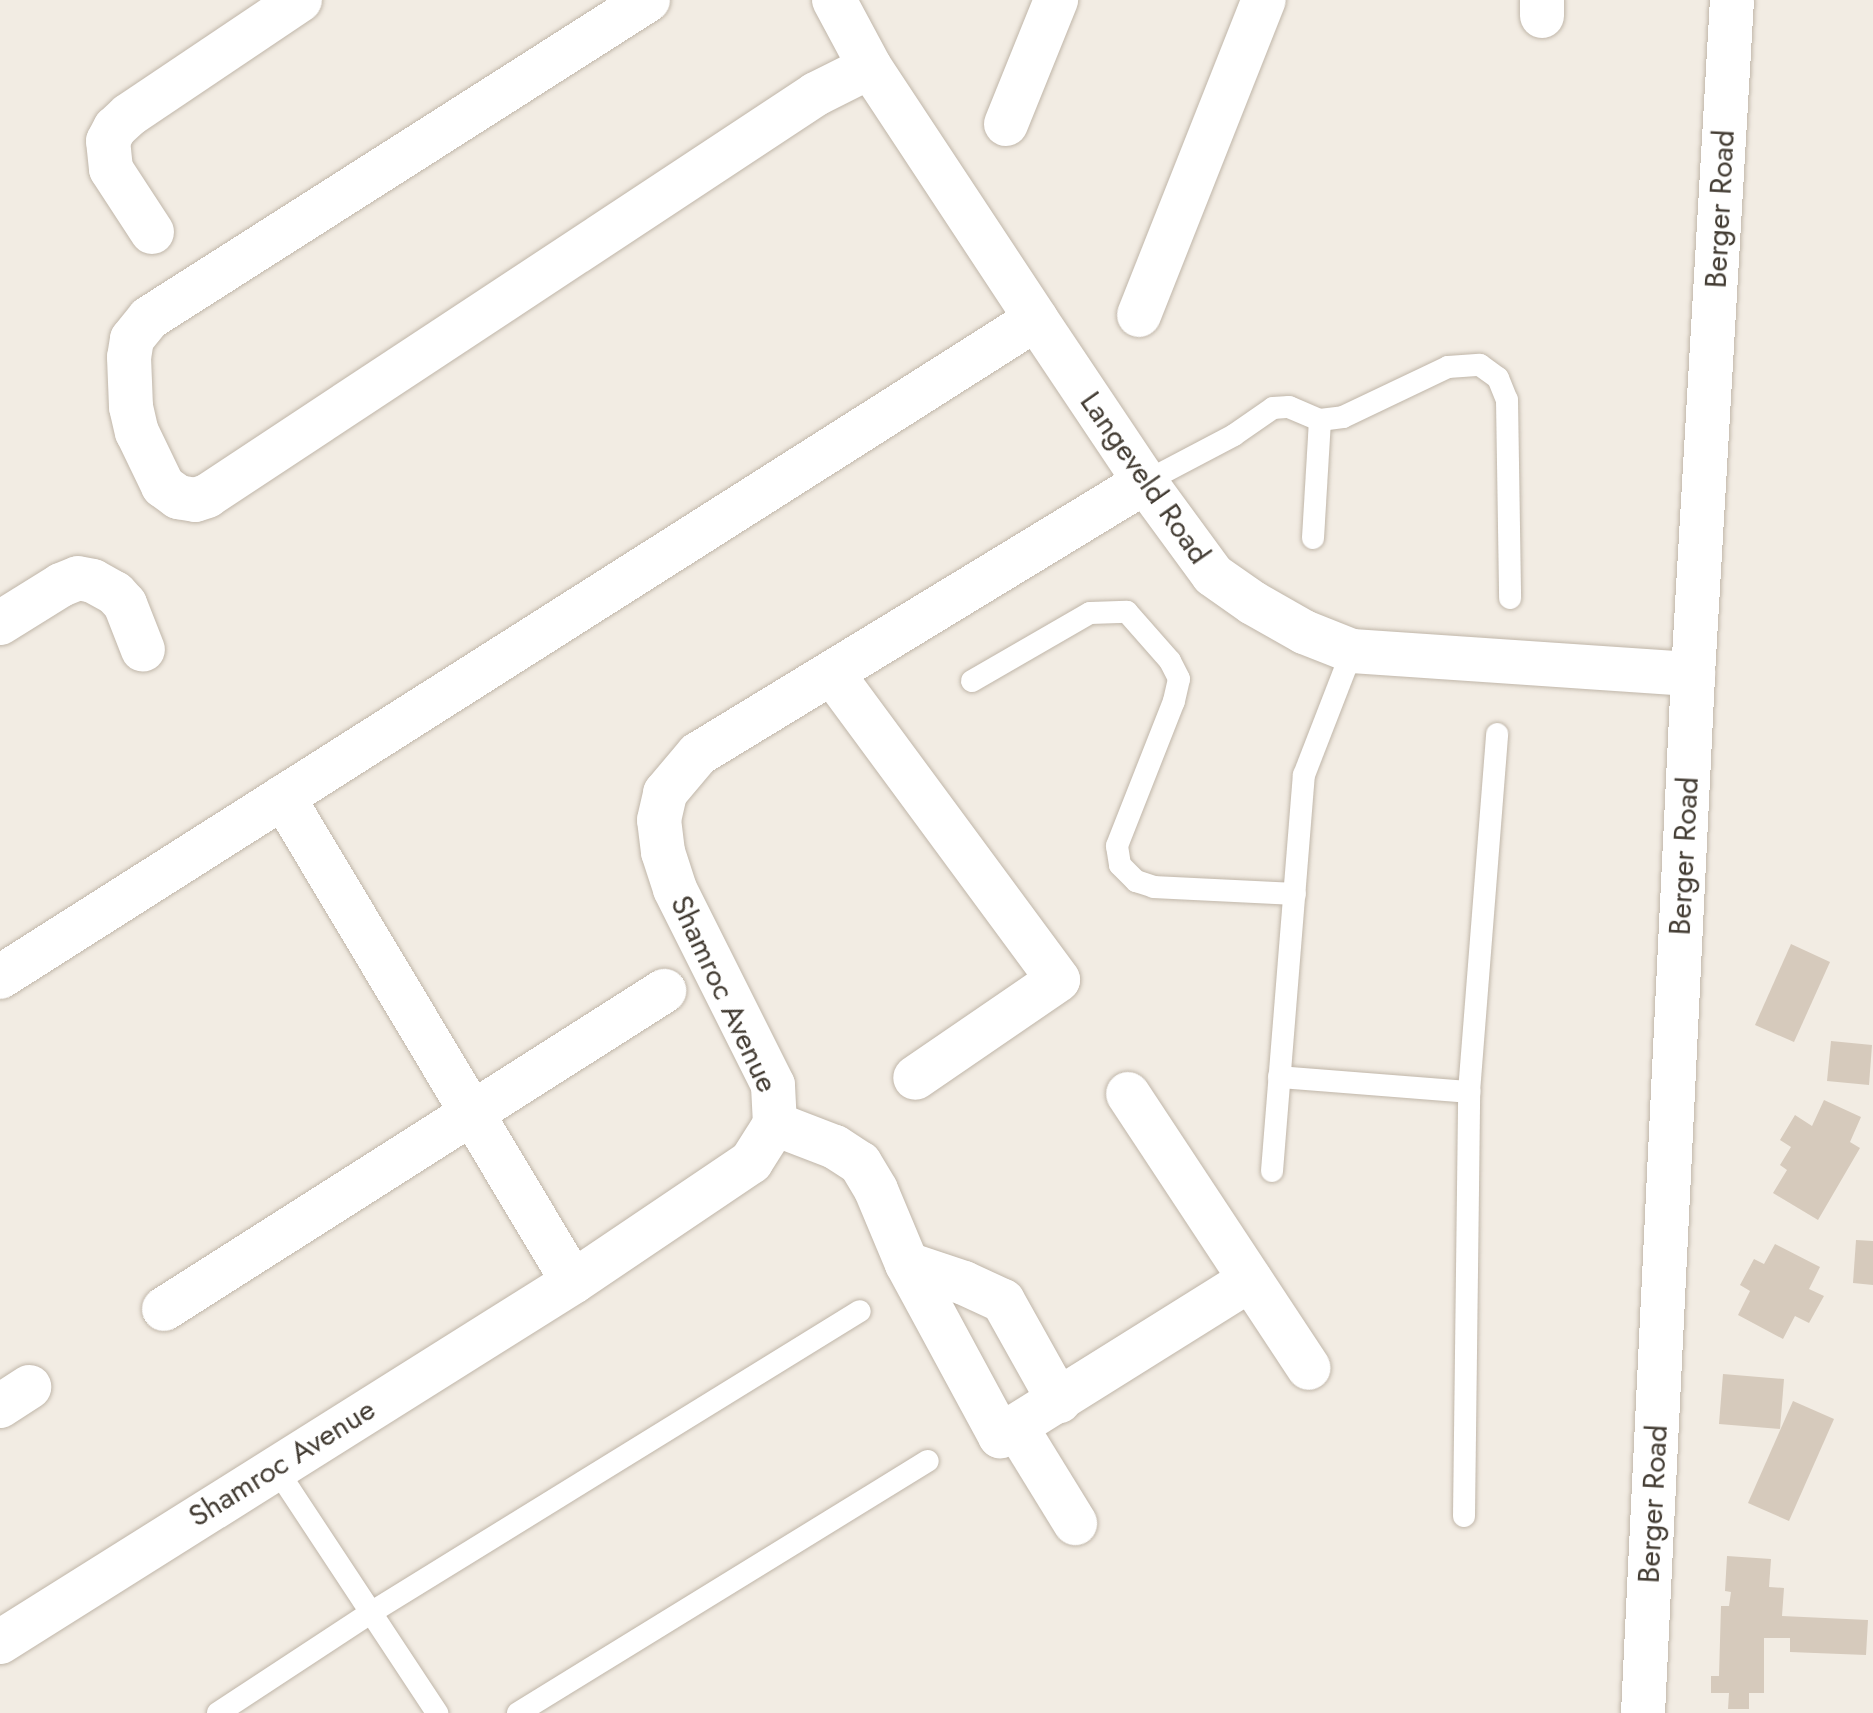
<!DOCTYPE html>
<html>
<head>
<meta charset="utf-8">
<style>
	body { margin:0 }
	#map { position:relative; width:1873px; height:1713px; overflow:hidden; background:#f2ece3; font-family:Jost,sans-serif }
	div>[style] { position:absolute }
	.building>* { inset:0; background:#d6cabc }
	.roads { filter:drop-shadow(0 0 2px #c0b6a9) drop-shadow(0 0 2px #c0b6a9) }
	.lane>* { height:22px; margin:-11px; padding:0 11px; transform-origin:11px; border-radius:11px; background:#fff }
	.street>* { height:44px; margin:-22px; padding:0 22px; transform-origin:22px; border-radius:22px; background:#fff }
	span { translate:-50% -50%; white-space:nowrap; text-align:center; line-height:1.15; -webkit-text-stroke:6px #fff; paint-order:stroke }
	.street-label { font-size:30px; color:#433c33 }
</style>
</head>
<body>
<div id="map">
	<div class="building">
		<div style="clip-path:polygon(1791px 944px,1830px 962px,1794px 1042px,1755px 1025px)"></div>
		<div style="clip-path:polygon(1831px 1041px,1872px 1045px,1869px 1085px,1827px 1081px)"></div>
		<div style="clip-path:polygon(1824px 1100px,1861px 1117px,1850px 1142px,1860px 1148px,1818px 1220px,1773px 1193px,1787px 1170px,1780px 1165px,1791px 1147px,1780px 1140px,1795px 1115px,1812px 1126px)"></div>
		<div style="clip-path:polygon(1856px 1240px,1873px 1241px,1873px 1285px,1853px 1283px)"></div>
		<div style="clip-path:polygon(1775px 1244px,1820px 1267px,1809px 1289px,1824px 1296px,1809px 1323px,1795px 1316px,1783px 1339px,1738px 1315px,1750px 1291px,1740px 1285px,1754px 1259px,1764px 1264px)"></div>
		<div style="clip-path:polygon(1723px 1374px,1784px 1379px,1780px 1429px,1719px 1424px)"></div>
		<div style="clip-path:polygon(1793px 1401px,1834px 1419px,1789px 1521px,1748px 1503px)"></div>
		<div style="clip-path:polygon(1727px 1556px,1771px 1559px,1769px 1587px,1784px 1588px,1782px 1616px,1868px 1620px,1866px 1655px,1790px 1652px,1790px 1638px,1764px 1638px,1764px 1693px,1749px 1693px,1749px 1709px,1728px 1709px,1729px 1693px,1711px 1693px,1711px 1676px,1719px 1676px,1721px 1606px,1729px 1606px,1731px 1592px,1725px 1591px)"></div>
	</div>
	<div class="roads">
		<div class="lane">
			<div style="left:1145px;top:482px;width:101px;rotate:-27.8deg"></div>
			<div style="left:1234px;top:435px;width:47px;rotate:-34.7deg"></div>
			<div style="left:1273px;top:408px;width:16px;rotate:-4deg"></div>
			<div style="left:1289px;top:407px;width:34px;rotate:23deg"></div>
			<div style="left:1320px;top:420px;width:23px;rotate:-7deg"></div>
			<div style="left:1343px;top:417px;width:116px;rotate:-25.5deg"></div>
			<div style="left:1448px;top:367px;width:32px;rotate:-4deg"></div>
			<div style="left:1480px;top:365px;width:22px;rotate:36deg"></div>
			<div style="left:1498px;top:378px;width:24px;rotate:68deg"></div>
			<div style="left:1507px;top:400px;width:198px;rotate:89.1deg"></div>
			<div style="left:1313px;top:538px;width:118px;rotate:-86.6deg"></div>
			<div style="left:972px;top:681px;width:136px;rotate:-30deg"></div>
			<div style="left:1090px;top:613px;width:37px;rotate:-2deg"></div>
			<div style="left:1127px;top:612px;width:65px;rotate:48.7deg"></div>
			<div style="left:1170px;top:661px;width:20px;rotate:63deg"></div>
			<div style="left:1179px;top:679px;width:23px;rotate:103deg"></div>
			<div style="left:1174px;top:701px;width:156px;rotate:111.5deg"></div>
			<div style="left:1117px;top:846px;width:19px;rotate:81deg"></div>
			<div style="left:1120px;top:865px;width:23px;rotate:45deg"></div>
			<div style="left:1136px;top:881px;width:19px;rotate:18deg"></div>
			<div style="left:1154px;top:887px;width:141px;rotate:2.8deg"></div>
			<div style="left:1279px;top:1077px;width:191px;rotate:4.5deg"></div>
			<div style="left:1469px;top:1092px;width:359px;rotate:-85.5deg"></div>
			<div style="left:1272px;top:1171px;width:397px;rotate:-85.4deg"></div>
			<div style="left:1304px;top:775px;width:133px;rotate:-68.8deg"></div>
			<div style="left:275px;top:1467px;width:295px;rotate:56.6deg"></div>
			<div style="left:1464px;top:1516px;width:424px;rotate:-89.3deg"></div>
			<div style="left:218px;top:1713px;width:184px;rotate:-33.3deg"></div>
			<div style="left:372px;top:1612px;width:573px;rotate:-31.67deg"></div>
			<div style="left:518px;top:1713px;width:481px;rotate:-31.6deg"></div>
		</div>
		<div class="street">
			<div style="left:648px;top:0;width:592px;rotate:147.49deg"></div>
			<div style="left:149px;top:318px;width:27px;rotate:129deg"></div>
			<div style="left:132px;top:339px;width:18px;rotate:99deg"></div>
			<div style="left:129px;top:357px;width:50px;rotate:87.7deg"></div>
			<div style="left:131px;top:407px;width:26px;rotate:77deg"></div>
			<div style="left:137px;top:432px;width:60px;rotate:64.3deg"></div>
			<div style="left:163px;top:486px;width:19px;rotate:36deg"></div>
			<div style="left:178px;top:497px;width:17px;rotate:10deg"></div>
			<div style="left:195px;top:500px;width:13px;rotate:-18deg"></div>
			<div style="left:207px;top:496px;width:730px;rotate:-33.43deg"></div>
			<div style="left:816px;top:94px;width:60px;rotate:-26.6deg"></div>
			<div style="left:834px;top:0;width:76px;rotate:61.8deg"></div>
			<div style="left:870px;top:67px;width:302px;rotate:56.6deg"></div>
			<div style="left:1036px;top:319px;width:196px;rotate:56.2deg"></div>
			<div style="left:1145px;top:482px;width:115px;rotate:53.8deg"></div>
			<div style="left:1213px;top:575px;width:49px;rotate:35deg"></div>
			<div style="left:1253px;top:603px;width:59px;rotate:29.6deg"></div>
			<div style="left:1304px;top:632px;width:52px;rotate:21.6deg"></div>
			<div style="left:1352px;top:651px;width:342px;rotate:3.9deg"></div>
			<div style="left:1542px;top:0;width:16px;rotate:90deg"></div>
			<div style="left:1006px;top:124px;width:134px;rotate:-68deg"></div>
			<div style="left:152px;top:232px;width:75px;rotate:-123.1deg"></div>
			<div style="left:111px;top:169px;width:28px;rotate:-96deg"></div>
			<div style="left:108px;top:141px;width:15px;rotate:-62deg"></div>
			<div style="left:115px;top:128px;width:19px;rotate:-43deg"></div>
			<div style="left:129px;top:115px;width:206px;rotate:-33.9deg"></div>
			<div style="left:1139px;top:315px;width:339px;rotate:-68.4deg"></div>
			<div style="left:0;top:623px;width:72px;rotate:-31.9deg"></div>
			<div style="left:61px;top:585px;width:18px;rotate:-22deg"></div>
			<div style="left:78px;top:578px;width:15px;rotate:11deg"></div>
			<div style="left:93px;top:581px;width:25px;rotate:29deg"></div>
			<div style="left:115px;top:593px;width:15px;rotate:48deg"></div>
			<div style="left:125px;top:604px;width:49px;rotate:68.6deg"></div>
			<div style="left:832px;top:673px;width:381px;rotate:53.6deg"></div>
			<div style="left:1058px;top:980px;width:173px;rotate:145.6deg"></div>
			<div style="left:283px;top:797px;width:565px;rotate:59.12deg"></div>
			<div style="left:0;top:977px;width:1227px;rotate:-32.42deg"></div>
			<div style="left:1128px;top:1094px;width:328px;rotate:56.6deg"></div>
			<div style="left:775px;top:1124px;width:64px;rotate:21deg"></div>
			<div style="left:835px;top:1147px;width:30px;rotate:33deg"></div>
			<div style="left:860px;top:1163px;width:31px;rotate:59deg"></div>
			<div style="left:876px;top:1190px;width:80px;rotate:67.3deg"></div>
			<div style="left:907px;top:1264px;width:196px;rotate:61.6deg"></div>
			<div style="left:1000px;top:1436px;width:295px;rotate:-32deg"></div>
			<div style="left:907px;top:1264px;width:60px;rotate:18.4deg"></div>
			<div style="left:964px;top:1283px;width:43px;rotate:24.8deg"></div>
			<div style="left:1003px;top:1301px;width:115px;rotate:60.8deg"></div>
			<div style="left:164px;top:1309px;width:593px;rotate:-32.46deg"></div>
			<div style="left:0;top:1406px;width:35px;rotate:-33deg"></div>
			<div style="left:1016px;top:1427px;width:113px;rotate:58.4deg"></div>
			<div style="left:0;top:1642px;width:677px;rotate:-32.14deg"></div>
			<div style="left:573px;top:1282px;width:215px;rotate:-34deg"></div>
			<div style="left:751px;top:1162px;width:45px;rotate:-57.7deg"></div>
			<div style="left:775px;top:1124px;width:39px;rotate:-93deg"></div>
			<div style="left:773px;top:1085px;width:219px;rotate:-116.6deg"></div>
			<div style="left:675px;top:889px;width:39px;rotate:-108deg"></div>
			<div style="left:663px;top:852px;width:32px;rotate:-97deg"></div>
			<div style="left:659px;top:820px;width:28px;rotate:-77deg"></div>
			<div style="left:665px;top:793px;width:51px;rotate:-49.8deg"></div>
			<div style="left:698px;top:754px;width:523px;rotate:-31.32deg"></div>
			<div style="left:1643px;top:1713px;width:1040px;rotate:-87.24deg"></div>
			<div style="left:1693px;top:674px;width:675px;rotate:-86.69deg"></div>
		</div>
	</div>
	<div class="street-label">
		<span style="left:1720px;top:209px;rotate:-87deg">Berger Road</span>
		<span style="left:1145px;top:478px;rotate:55deg">Langeveld Road</span>
		<span style="left:1684px;top:856px;rotate:-87deg">Berger Road</span>
		<span style="left:724px;top:994px;rotate:65deg">Shamroc Avenue</span>
		<span style="left:282px;top:1463px;rotate:-32deg">Shamroc Avenue</span>
		<span style="left:1653px;top:1504px;rotate:-87deg">Berger Road</span>
	</div>
</div>
</body>
</html>
